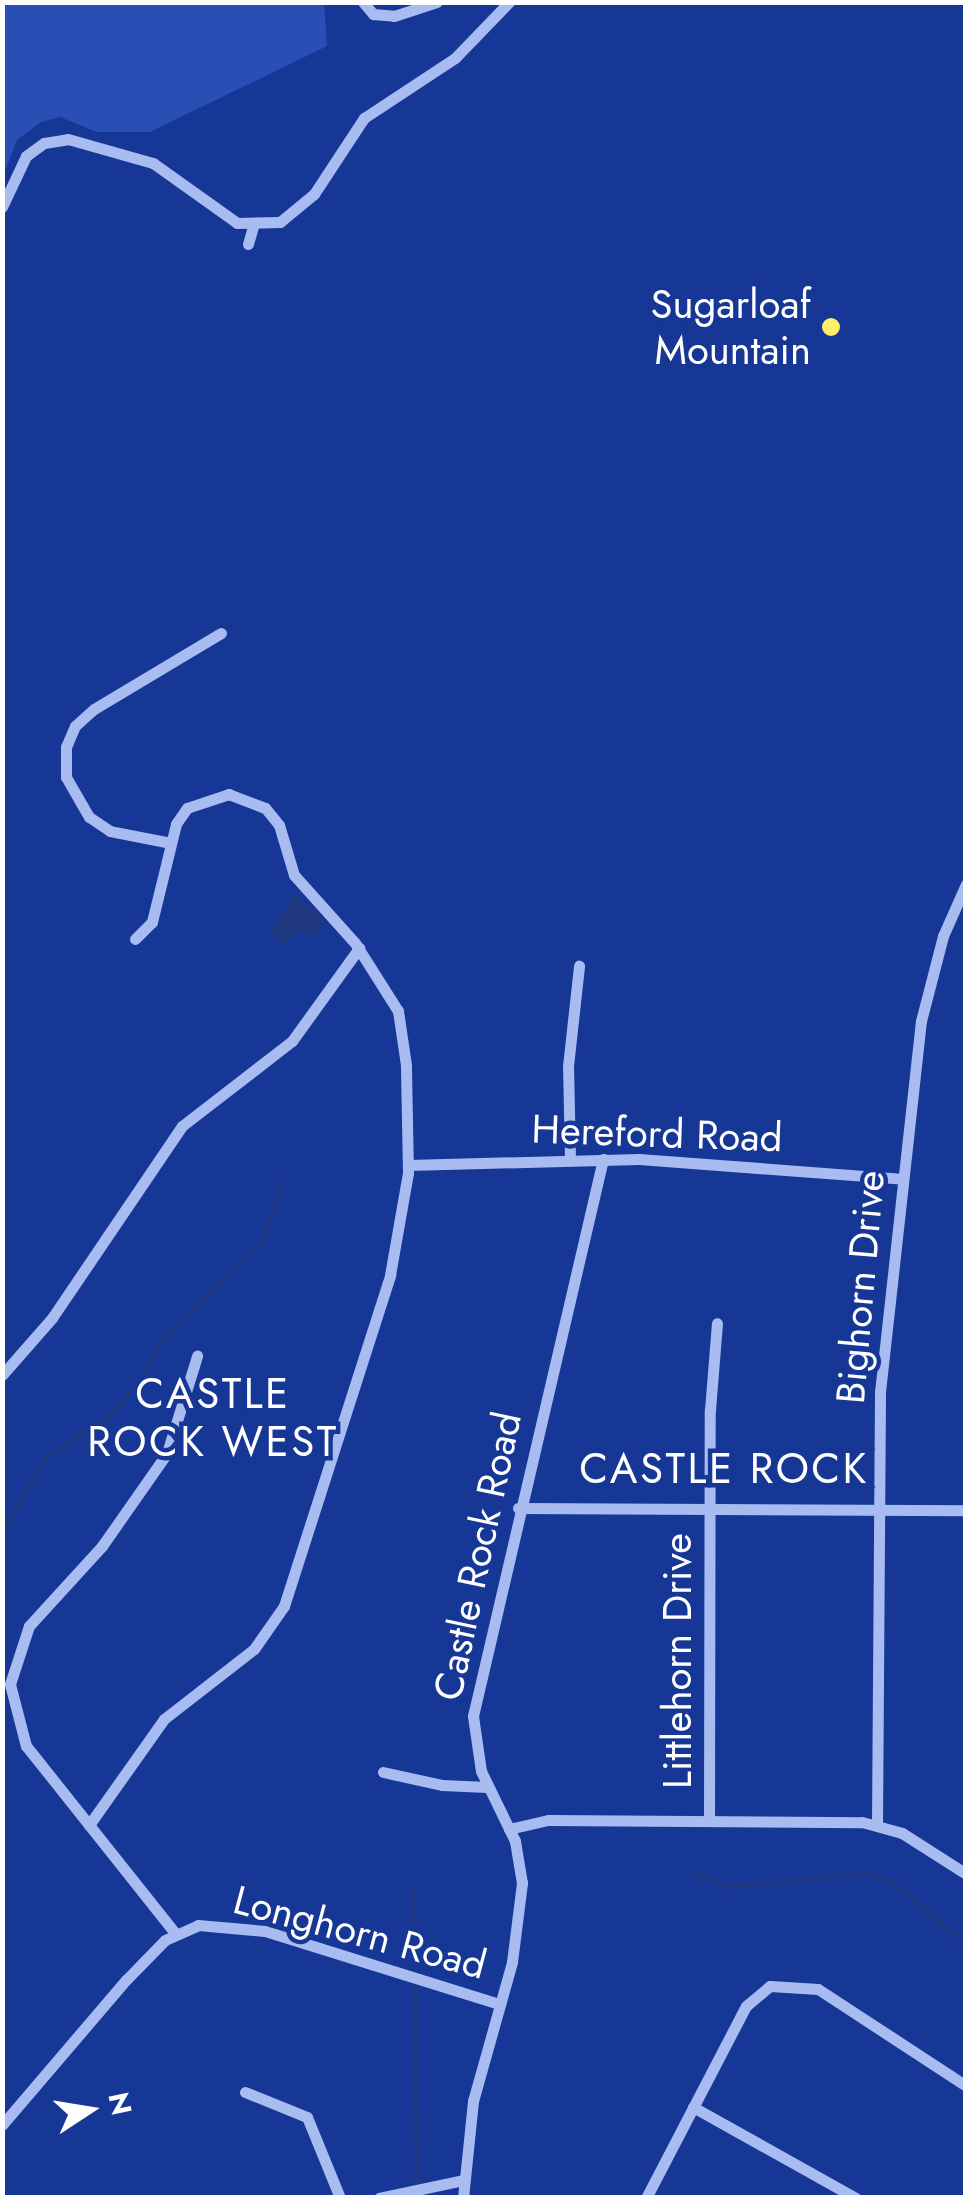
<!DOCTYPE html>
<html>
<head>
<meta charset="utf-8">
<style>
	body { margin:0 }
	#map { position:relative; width:968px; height:2200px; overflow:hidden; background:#163795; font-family:Jost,sans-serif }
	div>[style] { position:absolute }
	.green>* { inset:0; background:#2a4fb4 }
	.water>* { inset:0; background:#1f387f }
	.stream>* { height:4px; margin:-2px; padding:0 2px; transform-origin:2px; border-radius:2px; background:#1f387f }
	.minor>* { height:11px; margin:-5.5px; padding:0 5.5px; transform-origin:5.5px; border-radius:5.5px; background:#a8bcf1 }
	.dots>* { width:28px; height:28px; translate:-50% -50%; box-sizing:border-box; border:5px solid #163795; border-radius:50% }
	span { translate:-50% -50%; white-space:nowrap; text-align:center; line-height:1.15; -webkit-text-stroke:9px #163795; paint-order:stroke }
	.poi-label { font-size:40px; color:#fff }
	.right { translate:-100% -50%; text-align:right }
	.street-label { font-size:40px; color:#fff }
	.neighbourhood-label { font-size:42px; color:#fff; letter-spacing:2.5px }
	.frame { position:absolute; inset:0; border:5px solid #fff; pointer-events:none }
	.north { position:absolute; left:40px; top:2060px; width:100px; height:100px; -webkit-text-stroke:8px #163795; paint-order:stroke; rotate:78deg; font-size:28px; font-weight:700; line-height:40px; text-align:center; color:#fff }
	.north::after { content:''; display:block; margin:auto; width:35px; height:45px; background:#fff; clip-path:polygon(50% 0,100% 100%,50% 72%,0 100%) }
</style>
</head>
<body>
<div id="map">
	<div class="green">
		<div style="clip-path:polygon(3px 2px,324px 3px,327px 46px,150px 132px,97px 132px,60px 117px,41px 122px,17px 140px,3px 176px)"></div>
	</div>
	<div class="water">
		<div style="clip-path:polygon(295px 895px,326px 920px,311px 937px,298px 929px,284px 945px,268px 934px)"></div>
	</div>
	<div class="stream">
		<div style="left:2px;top:1534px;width:89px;rotate:-60.3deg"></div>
		<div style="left:46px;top:1457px;width:72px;rotate:-32.6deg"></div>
		<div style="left:107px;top:1418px;width:50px;rotate:-46.6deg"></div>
		<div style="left:141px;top:1382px;width:48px;rotate:-64deg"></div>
		<div style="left:162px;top:1339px;width:137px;rotate:-43.8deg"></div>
		<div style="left:261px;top:1244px;width:66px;rotate:-70.5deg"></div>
		<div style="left:694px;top:1873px;width:36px;rotate:23deg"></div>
		<div style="left:727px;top:1887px;width:142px;rotate:-5.3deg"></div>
		<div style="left:868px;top:1874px;width:27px;rotate:20deg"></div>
		<div style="left:893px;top:1883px;width:95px;rotate:39.9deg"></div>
		<div style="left:414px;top:1892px;width:80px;rotate:89.3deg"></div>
		<div style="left:415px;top:1982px;width:216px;rotate:89.5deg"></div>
	</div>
	<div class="minor">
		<div style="left:363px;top:2px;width:16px;rotate:50deg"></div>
		<div style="left:373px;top:14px;width:21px;rotate:5deg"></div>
		<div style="left:394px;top:16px;width:45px;rotate:-18deg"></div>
		<div style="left:2px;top:207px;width:56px;rotate:-64.8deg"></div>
		<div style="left:26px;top:156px;width:22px;rotate:-36deg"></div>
		<div style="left:44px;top:143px;width:24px;rotate:-9deg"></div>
		<div style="left:68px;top:139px;width:88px;rotate:15.8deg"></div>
		<div style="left:153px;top:163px;width:103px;rotate:35.5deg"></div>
		<div style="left:237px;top:223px;width:43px;rotate:-1.3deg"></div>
		<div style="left:280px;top:222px;width:44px;rotate:-39.5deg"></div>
		<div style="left:314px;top:194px;width:91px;rotate:-56.7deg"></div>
		<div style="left:364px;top:118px;width:109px;rotate:-33.4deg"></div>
		<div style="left:455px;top:58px;width:78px;rotate:-46deg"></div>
		<div style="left:248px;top:244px;width:19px;rotate:-74deg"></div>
		<div style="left:171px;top:843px;width:62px;rotate:-168.9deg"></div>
		<div style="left:110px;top:831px;width:25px;rotate:-146deg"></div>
		<div style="left:89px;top:817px;width:46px;rotate:-119.9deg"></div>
		<div style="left:66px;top:777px;width:30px;rotate:-90deg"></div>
		<div style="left:66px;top:747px;width:23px;rotate:-67deg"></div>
		<div style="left:75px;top:726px;width:25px;rotate:-42deg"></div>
		<div style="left:94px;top:709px;width:148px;rotate:-30.9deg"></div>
		<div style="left:570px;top:1159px;width:93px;rotate:-91.2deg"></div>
		<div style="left:568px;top:1066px;width:101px;rotate:-83.7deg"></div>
		<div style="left:408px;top:1165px;width:231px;rotate:-1.5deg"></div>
		<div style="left:639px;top:1159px;width:265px;rotate:4.3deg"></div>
		<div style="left:2px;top:1375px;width:76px;rotate:-48.7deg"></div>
		<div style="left:52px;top:1318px;width:232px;rotate:-55.9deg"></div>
		<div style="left:182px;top:1126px;width:139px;rotate:-37.7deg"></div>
		<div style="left:292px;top:1041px;width:115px;rotate:-54.2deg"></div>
		<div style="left:518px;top:1508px;width:448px;rotate:0.3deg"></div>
		<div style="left:383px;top:1772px;width:60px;rotate:12.4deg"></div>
		<div style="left:442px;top:1785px;width:45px;rotate:2.5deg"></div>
		<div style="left:709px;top:1821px;width:411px;rotate:-89.9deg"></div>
		<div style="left:710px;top:1410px;width:87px;rotate:-85.4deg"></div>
		<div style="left:877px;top:1824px;width:432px;rotate:-89.6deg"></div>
		<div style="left:880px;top:1392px;width:373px;rotate:-83.7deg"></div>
		<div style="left:921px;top:1021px;width:88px;rotate:-75.5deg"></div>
		<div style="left:943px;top:936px;width:57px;rotate:-66.1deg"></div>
		<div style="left:89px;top:1825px;width:130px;rotate:-54.7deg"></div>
		<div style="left:164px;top:1719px;width:114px;rotate:-37.9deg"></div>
		<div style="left:254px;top:1649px;width:52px;rotate:-55.1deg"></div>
		<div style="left:284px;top:1606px;width:348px;rotate:-72.2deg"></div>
		<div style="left:390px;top:1275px;width:104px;rotate:-80deg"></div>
		<div style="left:408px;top:1173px;width:108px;rotate:-91.1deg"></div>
		<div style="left:406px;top:1065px;width:55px;rotate:-98.4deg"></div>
		<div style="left:398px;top:1011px;width:80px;rotate:-122.3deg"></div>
		<div style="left:355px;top:943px;width:91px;rotate:-131.9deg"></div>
		<div style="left:294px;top:875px;width:52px;rotate:-106.7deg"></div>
		<div style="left:279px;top:825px;width:22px;rotate:-129deg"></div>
		<div style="left:265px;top:808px;width:39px;rotate:-159deg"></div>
		<div style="left:229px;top:794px;width:44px;rotate:161.6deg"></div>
		<div style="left:187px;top:808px;width:19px;rotate:125deg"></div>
		<div style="left:176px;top:824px;width:101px;rotate:103.8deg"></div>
		<div style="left:152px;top:922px;width:24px;rotate:135deg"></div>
		<div style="left:509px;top:1829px;width:40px;rotate:-13deg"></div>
		<div style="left:548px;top:1820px;width:314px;rotate:0.4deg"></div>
		<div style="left:862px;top:1822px;width:41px;rotate:15.4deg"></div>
		<div style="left:902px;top:1833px;width:76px;rotate:32.6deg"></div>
		<div style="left:175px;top:1933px;width:239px;rotate:-128.5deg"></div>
		<div style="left:26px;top:1746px;width:64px;rotate:-104.5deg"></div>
		<div style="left:10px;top:1684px;width:61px;rotate:-71.9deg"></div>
		<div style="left:29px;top:1626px;width:108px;rotate:-47.6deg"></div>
		<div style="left:102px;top:1546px;width:113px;rotate:-55deg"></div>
		<div style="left:167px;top:1453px;width:102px;rotate:-72.8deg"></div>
		<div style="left:245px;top:2092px;width:67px;rotate:22deg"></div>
		<div style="left:307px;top:2117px;width:87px;rotate:67.8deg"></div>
		<div style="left:693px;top:2107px;width:187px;rotate:29.2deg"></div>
		<div style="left:2px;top:2125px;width:191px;rotate:-49.5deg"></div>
		<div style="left:126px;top:1980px;width:56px;rotate:-45.7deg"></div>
		<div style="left:165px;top:1940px;width:36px;rotate:-24deg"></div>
		<div style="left:198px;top:1925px;width:67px;rotate:5.1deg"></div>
		<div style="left:265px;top:1931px;width:246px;rotate:17.3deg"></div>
		<div style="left:379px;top:2198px;width:87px;rotate:-12deg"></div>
		<div style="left:463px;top:2198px;width:98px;rotate:-84.1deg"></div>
		<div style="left:473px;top:2101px;width:144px;rotate:-74.3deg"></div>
		<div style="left:512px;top:1962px;width:80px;rotate:-82.8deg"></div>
		<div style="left:522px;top:1883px;width:43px;rotate:-99.5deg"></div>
		<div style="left:515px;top:1841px;width:78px;rotate:-115.9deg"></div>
		<div style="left:481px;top:1771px;width:56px;rotate:-98.3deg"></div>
		<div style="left:473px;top:1716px;width:572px;rotate:-76.86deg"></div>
		<div style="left:646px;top:2198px;width:216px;rotate:-62.5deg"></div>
		<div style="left:746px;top:2006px;width:31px;rotate:-40deg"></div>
		<div style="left:770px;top:1986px;width:48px;rotate:3.6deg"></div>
		<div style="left:818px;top:1989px;width:177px;rotate:33.2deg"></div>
	</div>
	<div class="dots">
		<div style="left:831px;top:327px;background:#ffee68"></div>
	</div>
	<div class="poi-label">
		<span class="right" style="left:811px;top:327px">Sugarloaf<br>Mountain</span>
	</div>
	<div class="street-label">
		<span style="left:657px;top:1133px;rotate:2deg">Hereford Road</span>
		<span style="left:860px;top:1287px;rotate:-85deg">Bighorn Drive</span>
		<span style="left:477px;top:1556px;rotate:-78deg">Castle Rock Road</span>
		<span style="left:677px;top:1661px;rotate:-90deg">Littlehorn Drive</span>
		<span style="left:360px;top:1932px;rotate:15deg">Longhorn Road</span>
	</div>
	<div class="neighbourhood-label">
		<span style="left:213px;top:1418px">CASTLE<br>ROCK WEST</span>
		<span style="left:724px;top:1469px">CASTLE ROCK</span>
	</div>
	<div class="frame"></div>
	<div class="north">N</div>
</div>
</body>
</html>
